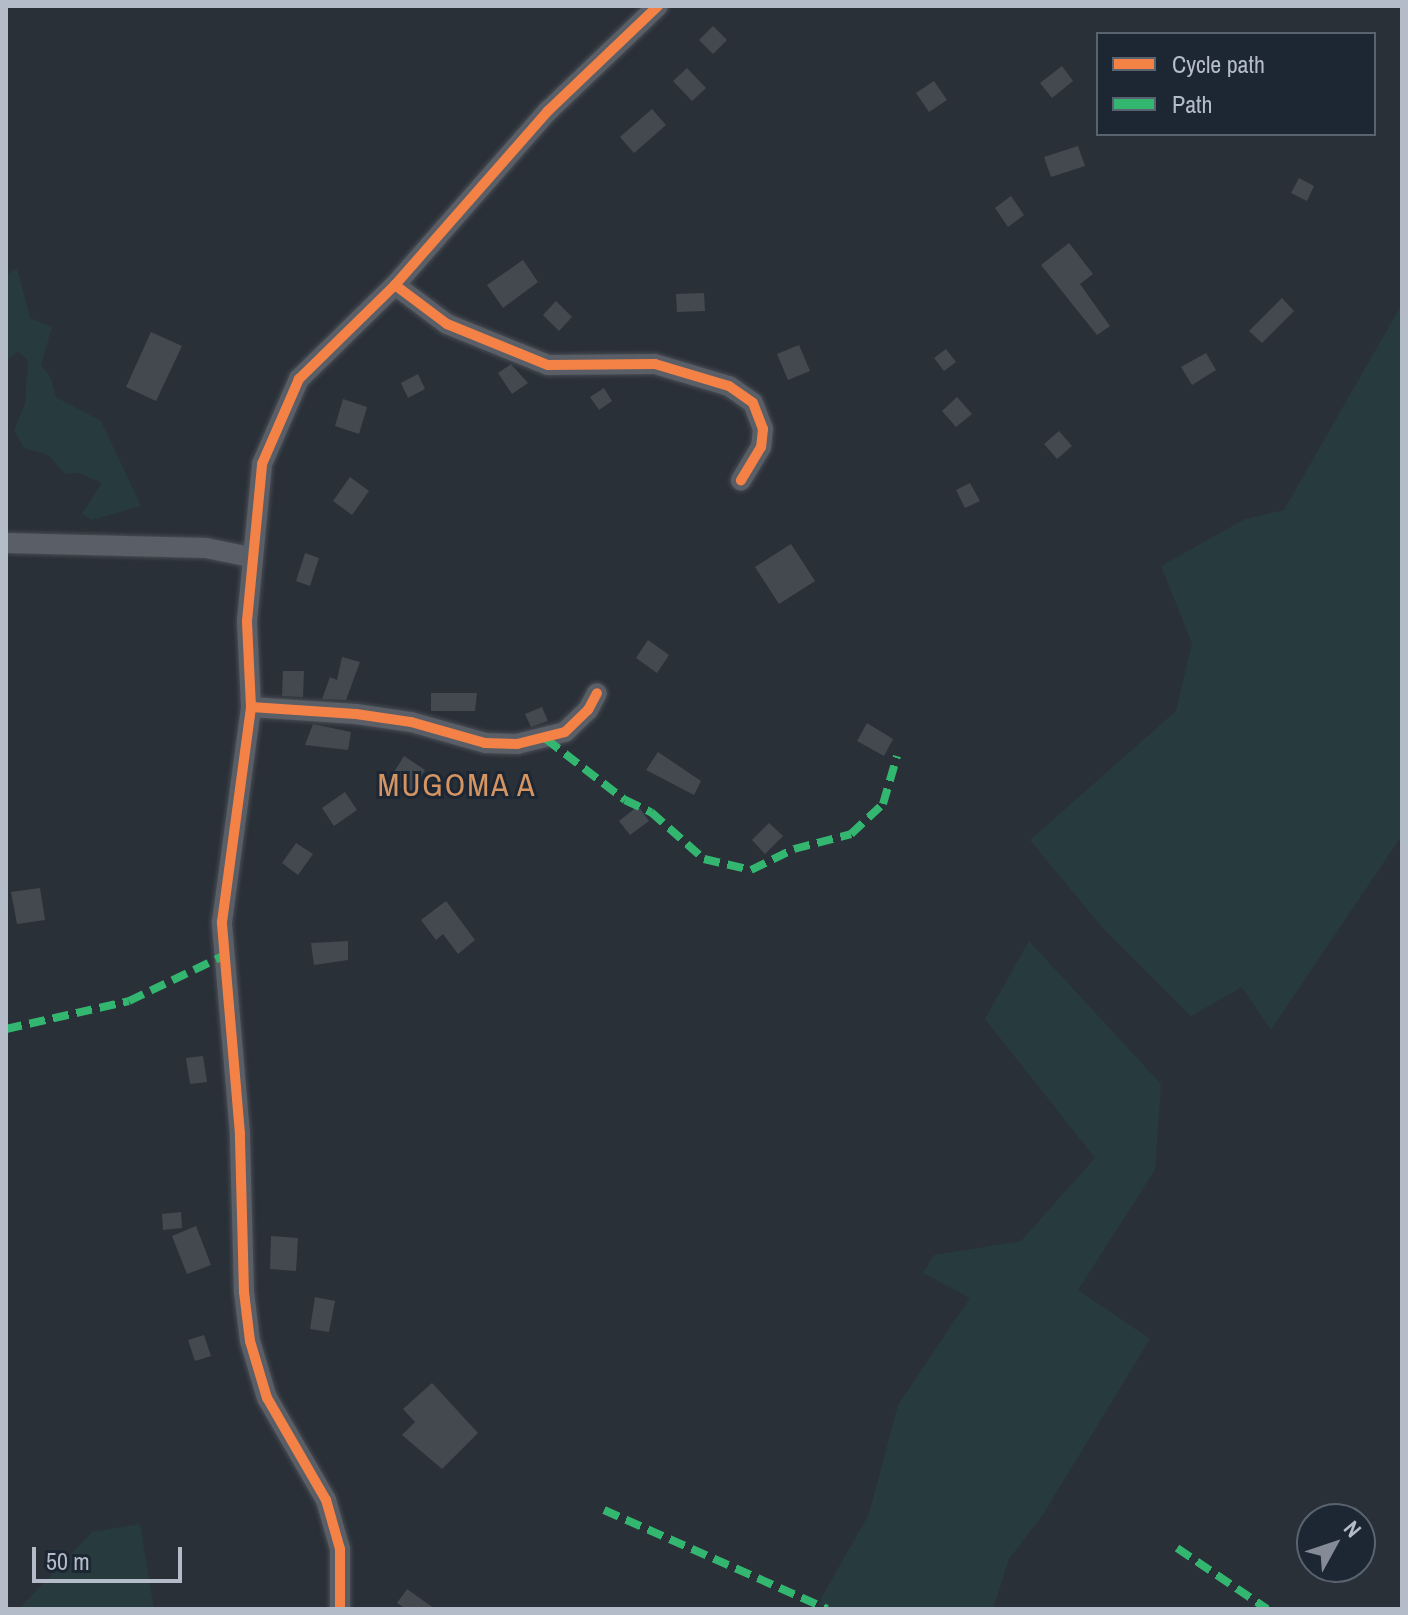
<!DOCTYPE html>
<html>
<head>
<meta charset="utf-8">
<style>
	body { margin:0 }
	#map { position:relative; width:1408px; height:1615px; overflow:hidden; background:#2a3038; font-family:"Archivo Narrow",sans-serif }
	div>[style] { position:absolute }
	.green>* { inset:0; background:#273a3e }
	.building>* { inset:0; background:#444950 }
	.roads { filter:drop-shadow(0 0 2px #484c53) drop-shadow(0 0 2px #484c53) }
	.street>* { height:20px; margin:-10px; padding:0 10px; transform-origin:10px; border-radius:10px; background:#5a5e66 }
	.quiet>* { height:8px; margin-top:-4px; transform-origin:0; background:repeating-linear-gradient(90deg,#33b770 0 16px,transparent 0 24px) }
	.cycleway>* { height:10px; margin:-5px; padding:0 5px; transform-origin:5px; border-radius:5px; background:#f48246 }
	span { translate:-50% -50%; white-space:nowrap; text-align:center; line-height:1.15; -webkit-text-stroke:6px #1d2633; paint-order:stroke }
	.quarter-label { font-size:32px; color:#d59563; letter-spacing:2px }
	.frame { position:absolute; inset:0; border:8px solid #b4bcc9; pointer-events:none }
	.legend { position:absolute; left:1096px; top:32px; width:280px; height:104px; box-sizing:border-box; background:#1d2633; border:2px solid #59626f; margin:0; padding:10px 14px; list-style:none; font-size:24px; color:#b4bcc9 }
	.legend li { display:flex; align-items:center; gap:16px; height:40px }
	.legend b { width:40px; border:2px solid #59626f }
	.north { position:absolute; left:1296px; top:1503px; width:80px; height:80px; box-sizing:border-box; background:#1d2633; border:2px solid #59626f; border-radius:50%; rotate:50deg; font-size:22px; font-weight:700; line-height:32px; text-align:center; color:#b4bcc9 }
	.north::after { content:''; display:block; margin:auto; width:28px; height:36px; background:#848b96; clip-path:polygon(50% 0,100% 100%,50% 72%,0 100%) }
	.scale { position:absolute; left:32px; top:1547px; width:150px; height:36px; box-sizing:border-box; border:4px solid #b4bcc9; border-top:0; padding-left:10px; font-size:24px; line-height:28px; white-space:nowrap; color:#b4bcc9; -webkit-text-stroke:6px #1d2633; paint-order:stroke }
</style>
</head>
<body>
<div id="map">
	<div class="green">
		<div style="clip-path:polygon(17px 268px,30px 318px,52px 327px,41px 365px,51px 378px,56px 397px,101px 421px,141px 506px,92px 520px,82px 514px,102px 483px,79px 473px,65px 474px,48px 455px,24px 448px,14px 430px,25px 404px,28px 360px,18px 351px,6px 362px,6px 275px)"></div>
		<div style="clip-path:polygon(1402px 304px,1402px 835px,1271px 1030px,1242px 987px,1191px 1016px,1100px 925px,1030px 840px,1176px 711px,1192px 643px,1161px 566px,1245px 519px,1284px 510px)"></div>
		<div style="clip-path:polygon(1029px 941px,1161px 1084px,1155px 1170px,1078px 1290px,1150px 1339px,1042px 1516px,1009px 1559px,993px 1609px,827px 1609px,818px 1604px,869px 1514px,898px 1405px,970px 1298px,923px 1273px,934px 1255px,1021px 1241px,1095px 1158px,985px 1019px)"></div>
		<div style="clip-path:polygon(140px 1524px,154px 1609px,19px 1609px,92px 1532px)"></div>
	</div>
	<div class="building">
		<div style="clip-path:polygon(713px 26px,727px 40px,713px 54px,699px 40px)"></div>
		<div style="clip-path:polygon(1062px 66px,1073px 81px,1052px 98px,1040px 83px)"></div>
		<div style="clip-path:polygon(687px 68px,706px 88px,692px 101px,673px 81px)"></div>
		<div style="clip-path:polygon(934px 81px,947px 100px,929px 112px,916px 93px)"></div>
		<div style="clip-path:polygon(652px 109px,666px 125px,634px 153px,620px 137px)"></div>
		<div style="clip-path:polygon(1078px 146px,1085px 166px,1051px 177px,1044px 157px)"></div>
		<div style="clip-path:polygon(1299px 178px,1314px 186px,1307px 201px,1291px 193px)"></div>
		<div style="clip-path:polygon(1011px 196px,1024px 215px,1008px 227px,995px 208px)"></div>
		<div style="clip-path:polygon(1069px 243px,1093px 274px,1080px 284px,1110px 326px,1097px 335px,1041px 265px)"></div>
		<div style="clip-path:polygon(523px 260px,538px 282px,503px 308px,487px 285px)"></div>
		<div style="clip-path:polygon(704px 293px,705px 311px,677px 312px,676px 294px)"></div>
		<div style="clip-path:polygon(1282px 298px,1294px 311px,1262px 343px,1249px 331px)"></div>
		<div style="clip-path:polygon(556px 301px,572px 317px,559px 331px,543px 315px)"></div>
		<div style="clip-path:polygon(151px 332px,182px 346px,156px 401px,126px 387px)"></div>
		<div style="clip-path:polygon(799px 345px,810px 371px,788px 380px,777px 354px)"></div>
		<div style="clip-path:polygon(946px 349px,956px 362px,944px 371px,934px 358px)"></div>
		<div style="clip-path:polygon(1206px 353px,1216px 370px,1192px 385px,1181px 367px)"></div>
		<div style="clip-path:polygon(511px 364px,528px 383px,512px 394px,498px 373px)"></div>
		<div style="clip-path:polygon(418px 374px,425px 389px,408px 398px,401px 383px)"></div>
		<div style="clip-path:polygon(604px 388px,612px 401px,599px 410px,590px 397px)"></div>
		<div style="clip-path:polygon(957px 397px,972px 414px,956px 427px,942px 411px)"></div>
		<div style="clip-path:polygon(343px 399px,367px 407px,359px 434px,335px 426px)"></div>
		<div style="clip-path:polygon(1059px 431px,1072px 446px,1057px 459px,1044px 444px)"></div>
		<div style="clip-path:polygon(350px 477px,369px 491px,352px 515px,333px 501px)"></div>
		<div style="clip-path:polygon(970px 483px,980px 501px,965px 508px,956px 490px)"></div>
		<div style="clip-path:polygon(791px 544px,815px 581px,779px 604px,755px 567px)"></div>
		<div style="clip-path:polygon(305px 553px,319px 558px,310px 586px,296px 581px)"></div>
		<div style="clip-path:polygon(648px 640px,669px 655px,657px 673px,636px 658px)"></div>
		<div style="clip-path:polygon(342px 657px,360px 662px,346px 700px,322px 699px,330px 677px,337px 680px)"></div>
		<div style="clip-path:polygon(283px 671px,304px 671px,303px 697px,282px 696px)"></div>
		<div style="clip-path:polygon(431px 693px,477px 693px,475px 711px,431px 711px)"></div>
		<div style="clip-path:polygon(542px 707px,548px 721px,531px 727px,525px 714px)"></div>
		<div style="clip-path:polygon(867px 723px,893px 739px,884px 756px,857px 741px)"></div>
		<div style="clip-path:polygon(313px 724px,351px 732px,348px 750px,305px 745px)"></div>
		<div style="clip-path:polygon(658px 752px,701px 781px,694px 795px,646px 770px)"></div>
		<div style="clip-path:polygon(404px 756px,425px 770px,410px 794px,389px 780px)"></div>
		<div style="clip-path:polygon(345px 792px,357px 810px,334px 826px,322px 808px)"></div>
		<div style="clip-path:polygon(638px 806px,649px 821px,630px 835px,619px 821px)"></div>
		<div style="clip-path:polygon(769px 823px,783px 836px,765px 854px,752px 840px)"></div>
		<div style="clip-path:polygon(296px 843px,313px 854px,298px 875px,282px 863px)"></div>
		<div style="clip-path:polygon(40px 888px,45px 920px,17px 924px,11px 892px)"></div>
		<div style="clip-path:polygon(446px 901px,475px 940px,458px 954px,443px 934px,436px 940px,421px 920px)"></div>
		<div style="clip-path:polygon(348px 941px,348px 960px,314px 965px,311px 943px)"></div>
		<div style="clip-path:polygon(203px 1056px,207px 1082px,190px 1084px,186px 1058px)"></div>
		<div style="clip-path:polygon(181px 1212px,182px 1228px,163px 1230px,162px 1214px)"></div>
		<div style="clip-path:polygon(196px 1226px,211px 1265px,187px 1274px,172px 1236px)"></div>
		<div style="clip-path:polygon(271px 1236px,298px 1238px,296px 1271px,270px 1269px)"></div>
		<div style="clip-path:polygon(315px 1297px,335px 1301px,329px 1332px,310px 1329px)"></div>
		<div style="clip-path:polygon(204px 1335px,211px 1356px,195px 1361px,188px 1340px)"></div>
		<div style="clip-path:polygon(432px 1383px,478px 1433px,442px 1469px,402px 1435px,415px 1422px,403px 1409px)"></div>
		<div style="clip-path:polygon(407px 1589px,435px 1609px,406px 1609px,397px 1603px)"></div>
	</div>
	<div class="roads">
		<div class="street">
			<div style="left:395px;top:285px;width:65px;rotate:36.9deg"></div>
			<div style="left:447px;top:324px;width:109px;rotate:22.1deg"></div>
			<div style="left:548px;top:365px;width:107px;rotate:-0.5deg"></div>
			<div style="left:655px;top:364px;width:77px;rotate:16.6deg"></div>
			<div style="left:729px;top:386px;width:29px;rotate:35deg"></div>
			<div style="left:753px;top:403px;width:28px;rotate:69deg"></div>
			<div style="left:763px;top:429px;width:18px;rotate:96deg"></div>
			<div style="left:761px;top:447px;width:39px;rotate:121deg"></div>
			<div style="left:6px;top:543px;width:200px;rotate:1.4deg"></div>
			<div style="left:206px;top:548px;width:45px;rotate:11.6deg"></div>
			<div style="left:251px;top:707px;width:105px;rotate:3.8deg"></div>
			<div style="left:356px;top:714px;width:56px;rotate:8.3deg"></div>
			<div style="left:411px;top:722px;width:77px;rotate:15.8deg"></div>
			<div style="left:485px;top:743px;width:32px;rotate:2deg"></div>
			<div style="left:517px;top:744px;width:49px;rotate:-14deg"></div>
			<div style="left:565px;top:732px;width:32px;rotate:-44deg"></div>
			<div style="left:588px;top:710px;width:19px;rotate:-62deg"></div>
			<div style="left:340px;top:1609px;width:60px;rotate:-90deg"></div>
			<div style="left:340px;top:1549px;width:51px;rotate:-105.9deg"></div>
			<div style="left:326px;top:1500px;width:118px;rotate:-120deg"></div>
			<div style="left:267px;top:1398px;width:59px;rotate:-106.6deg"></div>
			<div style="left:250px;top:1341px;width:49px;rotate:-97deg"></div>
			<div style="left:244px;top:1292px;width:158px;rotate:-91.5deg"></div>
			<div style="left:240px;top:1134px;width:213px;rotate:-94.9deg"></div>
			<div style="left:222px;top:922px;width:217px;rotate:-82.3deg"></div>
			<div style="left:251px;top:707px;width:86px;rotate:-92.7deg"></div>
			<div style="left:247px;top:621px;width:158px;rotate:-84.5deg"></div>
			<div style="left:262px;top:464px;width:93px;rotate:-66.5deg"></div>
			<div style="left:299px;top:379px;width:134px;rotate:-44.4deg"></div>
			<div style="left:395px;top:285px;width:232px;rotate:-48.7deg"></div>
			<div style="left:548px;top:111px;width:152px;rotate:-43.7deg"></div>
		</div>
	</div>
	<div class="quiet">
		<div style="left:546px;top:739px;width:100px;rotate:37.7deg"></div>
		<div style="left:625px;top:800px;width:29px;rotate:25deg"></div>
		<div style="left:651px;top:812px;width:71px;rotate:41.6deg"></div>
		<div style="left:704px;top:859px;width:48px;rotate:13.2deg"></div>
		<div style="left:751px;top:870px;width:48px;rotate:-26deg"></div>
		<div style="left:794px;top:849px;width:59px;rotate:-14.7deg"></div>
		<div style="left:851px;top:834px;width:44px;rotate:-43.2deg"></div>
		<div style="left:883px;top:804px;width:50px;rotate:-73.7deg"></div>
		<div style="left:6px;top:1029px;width:126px;rotate:-12.8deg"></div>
		<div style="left:129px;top:1001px;width:104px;rotate:-25.6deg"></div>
		<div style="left:604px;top:1510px;width:244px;rotate:23.9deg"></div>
		<div style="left:1177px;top:1548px;width:109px;rotate:34.1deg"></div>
	</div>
	<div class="cycleway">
		<div style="left:395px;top:285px;width:65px;rotate:36.9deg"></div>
		<div style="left:447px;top:324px;width:109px;rotate:22.1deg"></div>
		<div style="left:548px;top:365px;width:107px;rotate:-0.5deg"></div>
		<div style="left:655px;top:364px;width:77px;rotate:16.6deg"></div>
		<div style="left:729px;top:386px;width:29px;rotate:35deg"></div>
		<div style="left:753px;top:403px;width:28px;rotate:69deg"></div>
		<div style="left:763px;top:429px;width:18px;rotate:96deg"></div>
		<div style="left:761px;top:447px;width:39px;rotate:121deg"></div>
		<div style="left:251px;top:707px;width:105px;rotate:3.8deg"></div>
		<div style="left:356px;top:714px;width:56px;rotate:8.3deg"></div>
		<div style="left:411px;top:722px;width:77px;rotate:15.8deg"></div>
		<div style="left:485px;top:743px;width:32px;rotate:2deg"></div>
		<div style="left:517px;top:744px;width:49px;rotate:-14deg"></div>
		<div style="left:565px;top:732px;width:32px;rotate:-44deg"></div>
		<div style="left:588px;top:710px;width:19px;rotate:-62deg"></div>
		<div style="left:340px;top:1609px;width:60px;rotate:-90deg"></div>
		<div style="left:340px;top:1549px;width:51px;rotate:-105.9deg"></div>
		<div style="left:326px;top:1500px;width:118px;rotate:-120deg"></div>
		<div style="left:267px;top:1398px;width:59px;rotate:-106.6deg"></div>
		<div style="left:250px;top:1341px;width:49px;rotate:-97deg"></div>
		<div style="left:244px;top:1292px;width:158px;rotate:-91.5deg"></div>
		<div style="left:240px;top:1134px;width:213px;rotate:-94.9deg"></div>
		<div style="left:222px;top:922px;width:217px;rotate:-82.3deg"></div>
		<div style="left:251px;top:707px;width:86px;rotate:-92.7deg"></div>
		<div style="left:247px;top:621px;width:158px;rotate:-84.5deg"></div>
		<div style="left:262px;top:464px;width:93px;rotate:-66.5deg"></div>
		<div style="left:299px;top:379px;width:134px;rotate:-44.4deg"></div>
		<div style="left:395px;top:285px;width:232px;rotate:-48.7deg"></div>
		<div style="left:548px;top:111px;width:152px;rotate:-43.7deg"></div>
	</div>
	<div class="quarter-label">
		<span style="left:457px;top:785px">MUGOMA A</span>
	</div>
	<div class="frame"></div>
	<ul class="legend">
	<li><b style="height:10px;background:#f48246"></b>Cycle path</li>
	<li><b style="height:10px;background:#33b770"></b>Path</li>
	</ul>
	<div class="north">N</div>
	<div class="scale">50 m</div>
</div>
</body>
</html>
